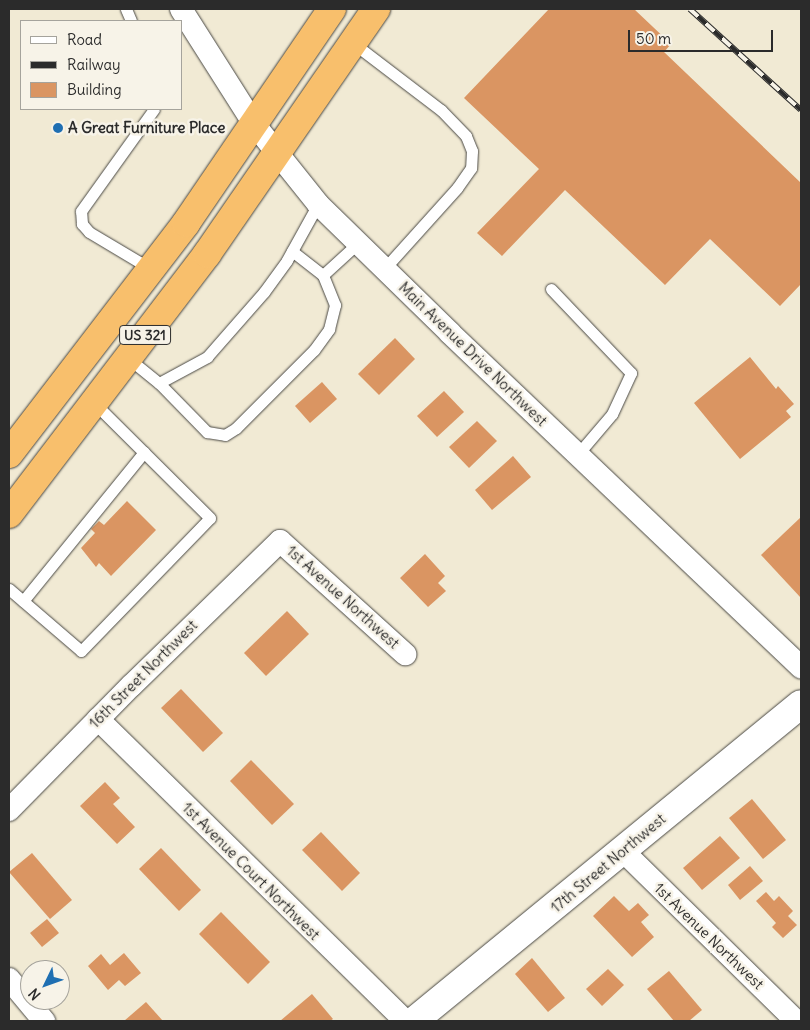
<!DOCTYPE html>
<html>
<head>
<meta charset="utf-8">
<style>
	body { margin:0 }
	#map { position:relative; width:810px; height:1030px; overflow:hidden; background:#f1ead4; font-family:Delius,sans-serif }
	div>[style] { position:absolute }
	.building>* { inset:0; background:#da9562 }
	.roads { filter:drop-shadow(0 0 1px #494844) drop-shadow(0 0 1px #494844) }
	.service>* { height:11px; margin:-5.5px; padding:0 5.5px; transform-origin:5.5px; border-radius:5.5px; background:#fff }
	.minor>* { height:22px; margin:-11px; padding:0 11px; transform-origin:11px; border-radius:11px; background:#fff }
	.tertiary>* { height:28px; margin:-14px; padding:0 14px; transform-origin:14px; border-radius:14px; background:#fff }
	.trunk>* { height:28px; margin:-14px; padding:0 14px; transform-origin:14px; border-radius:14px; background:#f8bf6c }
	.rail>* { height:5.5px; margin-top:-2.75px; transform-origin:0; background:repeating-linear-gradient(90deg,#f7f3e8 0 11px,#2b2b2b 0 22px); box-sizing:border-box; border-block:1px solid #2b2b2b }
	.dots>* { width:14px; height:14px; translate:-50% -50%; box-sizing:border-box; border:2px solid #f7f3e8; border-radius:50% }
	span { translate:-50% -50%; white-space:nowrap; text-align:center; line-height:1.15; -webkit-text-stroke:5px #f7f3e8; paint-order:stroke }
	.shield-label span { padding:1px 4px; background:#f7f3e8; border:1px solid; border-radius:4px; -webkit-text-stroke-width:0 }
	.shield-label { font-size:14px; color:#2b2b2b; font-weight:700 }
	.poi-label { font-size:15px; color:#2b2b2b; font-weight:700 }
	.left { translate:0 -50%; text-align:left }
	.street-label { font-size:15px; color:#2b2b2b }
	.frame { position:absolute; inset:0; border:10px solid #2b2b2b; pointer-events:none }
	.legend { position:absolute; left:20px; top:20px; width:162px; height:90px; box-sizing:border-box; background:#f7f3e8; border:1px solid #a5a39c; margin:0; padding:6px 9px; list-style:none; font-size:15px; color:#2b2b2b }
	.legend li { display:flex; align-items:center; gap:10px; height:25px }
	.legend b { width:25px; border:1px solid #a5a39c }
	.north { position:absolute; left:20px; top:960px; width:50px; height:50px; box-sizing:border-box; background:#f7f3e8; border:1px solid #a5a39c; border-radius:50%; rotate:228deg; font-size:14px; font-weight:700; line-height:20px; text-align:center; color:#2b2b2b }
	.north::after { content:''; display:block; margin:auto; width:18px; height:22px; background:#1f6fb2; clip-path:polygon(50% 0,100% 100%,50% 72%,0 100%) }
	.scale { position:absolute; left:628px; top:30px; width:145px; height:22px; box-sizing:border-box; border:2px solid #2b2b2b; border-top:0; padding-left:6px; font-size:15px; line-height:18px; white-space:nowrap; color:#2b2b2b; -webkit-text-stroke:4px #f7f3e8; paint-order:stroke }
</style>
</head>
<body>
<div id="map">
	<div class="building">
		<div style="clip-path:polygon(549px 9px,634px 9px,671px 44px,664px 52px,801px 183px,801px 284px,780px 306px,710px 239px,665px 285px,565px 190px,502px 256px,477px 233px,539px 169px,464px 98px)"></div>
		<div style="clip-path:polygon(395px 338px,415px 359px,379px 395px,358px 374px)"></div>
		<div style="clip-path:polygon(750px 357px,776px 389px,778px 386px,794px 404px,786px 411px,791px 417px,740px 459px,694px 403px)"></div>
		<div style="clip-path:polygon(322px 382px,337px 399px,310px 423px,295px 406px)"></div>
		<div style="clip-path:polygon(444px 391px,464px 412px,437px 437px,417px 416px)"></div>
		<div style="clip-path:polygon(477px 421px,497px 441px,469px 468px,449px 447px)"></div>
		<div style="clip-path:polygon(513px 456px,531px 477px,492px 510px,475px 490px)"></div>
		<div style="clip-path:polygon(127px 501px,156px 530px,111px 576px,99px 563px,96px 567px,81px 548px,95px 533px,91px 529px,99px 521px,104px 525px)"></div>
		<div style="clip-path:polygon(801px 517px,801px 598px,761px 555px)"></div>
		<div style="clip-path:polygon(425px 554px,445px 576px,438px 583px,446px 591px,428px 607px,400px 578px)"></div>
		<div style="clip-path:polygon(287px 611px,309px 634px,266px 676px,244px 653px)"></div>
		<div style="clip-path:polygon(181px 689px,223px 733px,203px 752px,161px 708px)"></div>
		<div style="clip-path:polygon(251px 760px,294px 804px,272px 825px,230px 781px)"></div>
		<div style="clip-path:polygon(105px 782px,120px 798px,113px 804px,135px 827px,117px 844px,80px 806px)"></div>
		<div style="clip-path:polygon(752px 799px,786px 840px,763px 859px,729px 818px)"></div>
		<div style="clip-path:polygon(321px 832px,360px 873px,342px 891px,302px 850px)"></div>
		<div style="clip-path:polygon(720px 836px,740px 858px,702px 890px,683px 868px)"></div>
		<div style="clip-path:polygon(161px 848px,201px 890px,179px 911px,139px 869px)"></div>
		<div style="clip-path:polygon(32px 853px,72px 900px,50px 919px,9px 872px)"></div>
		<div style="clip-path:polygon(750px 866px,763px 881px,740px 900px,728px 885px)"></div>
		<div style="clip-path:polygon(766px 892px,774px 901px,779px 896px,793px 911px,788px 916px,797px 925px,783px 938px,772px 927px,776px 923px,756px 901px)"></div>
		<div style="clip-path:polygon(614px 896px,629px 911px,638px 903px,649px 915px,641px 922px,654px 937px,632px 957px,593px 916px)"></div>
		<div style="clip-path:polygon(221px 912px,270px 962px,248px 984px,199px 934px)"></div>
		<div style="clip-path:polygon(47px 919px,59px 933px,42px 947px,30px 933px)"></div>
		<div style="clip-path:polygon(124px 953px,141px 973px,125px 986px,119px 980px,108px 990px,88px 966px,101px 954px,110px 965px)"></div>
		<div style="clip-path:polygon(532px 958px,565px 998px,548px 1012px,515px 974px)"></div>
		<div style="clip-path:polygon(608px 969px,624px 985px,602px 1006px,586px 989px)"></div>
		<div style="clip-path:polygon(669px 971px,702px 1010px,689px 1021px,674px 1021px,647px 989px)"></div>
		<div style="clip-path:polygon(312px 994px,333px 1019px,330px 1021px,280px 1021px)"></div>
		<div style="clip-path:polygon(146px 1002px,163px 1021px,124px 1021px)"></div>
	</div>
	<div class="roads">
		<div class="service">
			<div style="left:126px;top:9px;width:13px;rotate:67deg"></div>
			<div style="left:353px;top:43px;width:111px;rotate:37.3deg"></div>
			<div style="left:441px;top:110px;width:36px;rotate:46deg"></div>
			<div style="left:466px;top:136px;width:16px;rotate:68deg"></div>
			<div style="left:472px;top:151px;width:17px;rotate:93deg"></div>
			<div style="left:471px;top:168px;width:24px;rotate:125deg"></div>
			<div style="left:457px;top:188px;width:109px;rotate:132deg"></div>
			<div style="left:292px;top:251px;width:39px;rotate:38deg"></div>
			<div style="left:323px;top:275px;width:47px;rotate:-42.4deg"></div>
			<div style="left:151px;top:269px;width:72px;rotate:-149.2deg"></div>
			<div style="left:89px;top:232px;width:11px;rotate:-131deg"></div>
			<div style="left:82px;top:224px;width:13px;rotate:-94deg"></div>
			<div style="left:81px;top:211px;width:125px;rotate:-54.4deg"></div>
			<div style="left:551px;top:289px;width:116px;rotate:46.4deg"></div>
			<div style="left:631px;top:373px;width:45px;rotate:114.9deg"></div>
			<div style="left:612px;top:414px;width:52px;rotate:130.4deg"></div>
			<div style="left:128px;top:358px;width:40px;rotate:39deg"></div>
			<div style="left:159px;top:383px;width:55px;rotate:-28.4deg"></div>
			<div style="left:207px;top:357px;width:86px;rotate:-48.8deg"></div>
			<div style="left:264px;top:292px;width:39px;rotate:-54deg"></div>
			<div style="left:287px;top:260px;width:64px;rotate:-61deg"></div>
			<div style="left:159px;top:383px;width:69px;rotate:45.6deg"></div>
			<div style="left:207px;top:432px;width:18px;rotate:9deg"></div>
			<div style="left:225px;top:435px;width:13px;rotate:-32deg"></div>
			<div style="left:236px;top:428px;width:110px;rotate:-45deg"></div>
			<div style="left:314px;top:350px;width:26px;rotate:-54deg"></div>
			<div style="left:329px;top:329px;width:25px;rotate:-76deg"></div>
			<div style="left:335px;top:305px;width:32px;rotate:-112deg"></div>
			<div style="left:9px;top:589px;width:95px;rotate:40.7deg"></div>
			<div style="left:81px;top:651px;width:185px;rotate:-45.9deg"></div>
			<div style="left:210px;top:518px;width:165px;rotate:-135.2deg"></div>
			<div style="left:23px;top:601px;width:192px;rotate:-50.9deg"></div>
		</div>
		<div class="minor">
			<div style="left:181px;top:9px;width:136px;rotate:57.6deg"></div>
			<div style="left:254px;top:124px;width:102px;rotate:51.3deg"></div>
			<div style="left:318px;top:204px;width:185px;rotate:44.3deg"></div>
			<div style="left:450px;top:333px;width:485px;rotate:43.6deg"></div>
			<div style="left:98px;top:719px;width:431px;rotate:44.5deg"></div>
			<div style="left:9px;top:810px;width:174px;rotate:-45.5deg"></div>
			<div style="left:131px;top:686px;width:208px;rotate:-44.2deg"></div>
			<div style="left:280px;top:541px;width:169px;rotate:42.1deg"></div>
			<div style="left:622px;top:850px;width:244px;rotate:44.5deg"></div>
			<div style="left:9px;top:979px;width:55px;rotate:50.2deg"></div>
		</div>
		<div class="tertiary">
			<div style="left:414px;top:1021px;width:500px;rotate:-39.32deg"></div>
		</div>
		<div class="trunk">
			<div style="left:9px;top:454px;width:291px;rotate:-52.5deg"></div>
			<div style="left:186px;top:223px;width:259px;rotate:-55.7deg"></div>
			<div style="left:9px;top:514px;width:327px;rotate:-52.7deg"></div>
			<div style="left:207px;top:254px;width:298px;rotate:-55.4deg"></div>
		</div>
	</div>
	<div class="rail">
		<div style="left:690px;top:9px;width:150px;rotate:42.3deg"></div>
	</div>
	<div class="dots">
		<div style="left:58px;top:128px;background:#1f6fb2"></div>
	</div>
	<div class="shield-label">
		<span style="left:145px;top:335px">US 321</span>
	</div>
	<div class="poi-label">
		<span class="left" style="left:68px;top:128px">A Great Furniture Place</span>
	</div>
	<div class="street-label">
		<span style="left:473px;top:354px;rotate:44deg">Main Avenue Drive Northwest</span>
		<span style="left:343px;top:597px;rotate:42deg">1st Avenue Northwest</span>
		<span style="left:143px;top:674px;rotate:-45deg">16th Street Northwest</span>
		<span style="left:608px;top:863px;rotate:-40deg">17th Street Northwest</span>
		<span style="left:251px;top:871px;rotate:45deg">1st Avenue Court Northwest</span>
		<span style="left:709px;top:936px;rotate:44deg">1st Avenue Northwest</span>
	</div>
	<div class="frame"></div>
	<ul class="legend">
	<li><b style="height:6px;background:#fff"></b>Road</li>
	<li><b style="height:6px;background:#2b2b2b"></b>Railway</li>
	<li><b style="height:14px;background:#da9562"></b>Building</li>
	</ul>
	<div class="north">N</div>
	<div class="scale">50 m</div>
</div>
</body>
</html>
